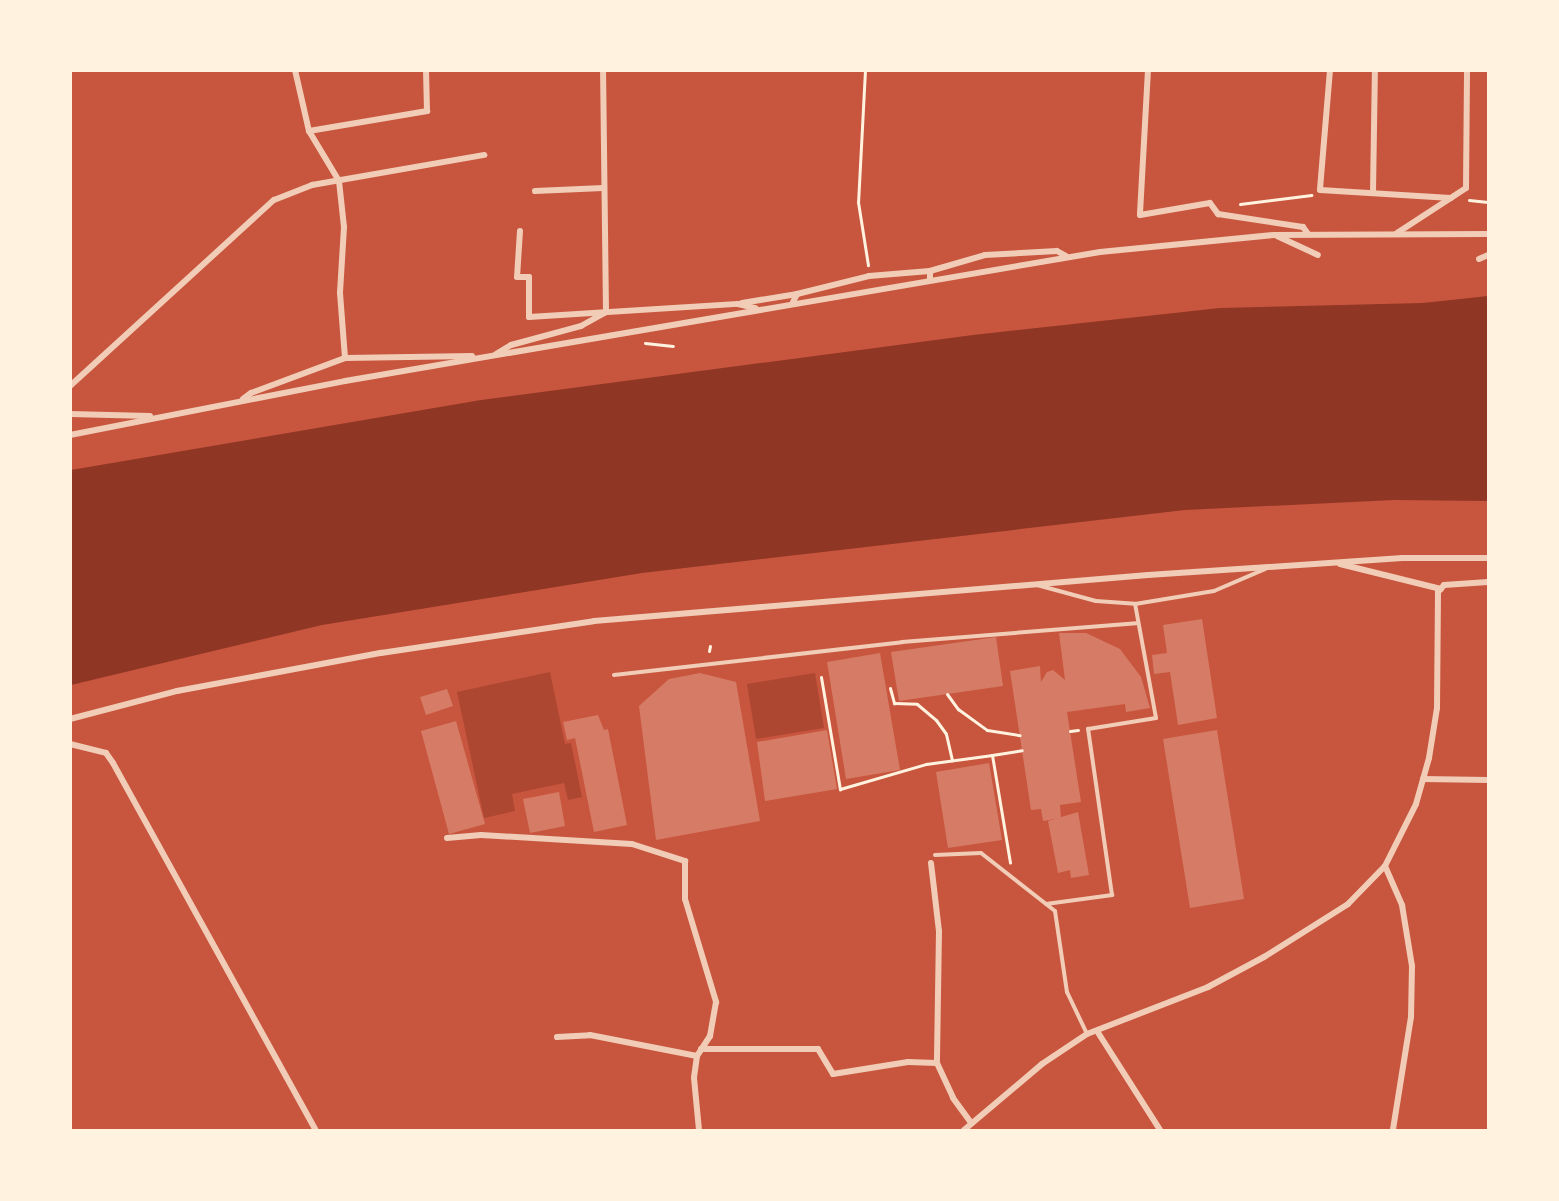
<!DOCTYPE html>
<html>
<head>
<meta charset="utf-8">
<style>
	body { margin:0 }
	#map { position:relative; width:1559px; height:1201px; overflow:hidden; background:#c8553d; font-family:"Fira Sans",sans-serif }
	div>[style] { position:absolute }
	.green>* { inset:0; background:#ae4732 }
	.water>* { inset:0; background:#8f3625 }
	.building>* { inset:0; background:#d67c66 }
	.path>* { height:3px; margin:-1.5px; padding:0 1.5px; transform-origin:1.5px; border-radius:1.5px; background:#fff3e0 }
	.service>* { height:4px; margin:-2px; padding:0 2px; transform-origin:2px; border-radius:2px; background:#f1ccb7 }
	.minor>* { height:6px; margin:-3px; padding:0 3px; transform-origin:3px; border-radius:3px; background:#f1ccb7 }
	span { translate:-50% -50%; white-space:nowrap; text-align:center; line-height:1.15; -webkit-text-stroke:5px #fff3e0; paint-order:stroke }
	.frame { position:absolute; inset:0; border:72px solid #fff3e0; pointer-events:none }
</style>
</head>
<body>
<div id="map">
	<div class="green">
		<div style="clip-path:polygon(550px 672px,565px 744px,571px 743px,582px 797px,568px 800px,564px 783px,512px 794px,515px 811px,484px 818px,457px 692px)"></div>
		<div style="clip-path:polygon(815px 673px,824px 728px,756px 739px,747px 684px)"></div>
	</div>
	<div class="water">
		<div style="clip-path:polygon(1488px 296px,1488px 501px,1394px 500px,1185px 510px,642px 573px,322px 625px,71px 685px,71px 470px,481px 400px,973px 335px,1220px 308px,1423px 303px)"></div>
	</div>
	<div class="building">
		<div style="clip-path:polygon(1202px 619px,1217px 718px,1178px 725px,1170px 672px,1154px 674px,1152px 655px,1167px 653px,1163px 625px)"></div>
		<div style="clip-path:polygon(1059px 633px,1086px 633px,1120px 649px,1141px 677px,1150px 708px,1126px 712px,1125px 704px,1067px 712px,1081px 802px,1060px 805px,1061px 818px,1043px 821px,1041px 809px,1031px 810px,1010px 671px,1040px 666px,1041px 682px,1047px 672px,1053px 670px,1065px 680px)"></div>
		<div style="clip-path:polygon(996px 637px,1003px 686px,899px 701px,891px 652px)"></div>
		<div style="clip-path:polygon(880px 653px,900px 770px,846px 779px,827px 662px)"></div>
		<div style="clip-path:polygon(700px 673px,736px 682px,760px 821px,656px 840px,639px 706px,669px 679px)"></div>
		<div style="clip-path:polygon(447px 689px,453px 706px,426px 715px,420px 697px)"></div>
		<div style="clip-path:polygon(598px 715px,604px 730px,608px 729px,627px 825px,594px 832px,575px 738px,567px 740px,563px 722px)"></div>
		<div style="clip-path:polygon(456px 721px,485px 824px,449px 834px,421px 731px)"></div>
		<div style="clip-path:polygon(827px 730px,837px 789px,765px 801px,757px 742px)"></div>
		<div style="clip-path:polygon(1217px 730px,1244px 899px,1190px 908px,1163px 739px)"></div>
		<div style="clip-path:polygon(989px 763px,1002px 840px,948px 848px,936px 772px)"></div>
		<div style="clip-path:polygon(559px 792px,565px 826px,530px 833px,523px 799px)"></div>
		<div style="clip-path:polygon(1078px 812px,1089px 875px,1071px 878px,1070px 870px,1058px 873px,1048px 821px)"></div>
	</div>
	<div class="path">
		<div style="left:865px;top:70px;width:132px;rotate:93deg"></div>
		<div style="left:858px;top:202px;width:64px;rotate:81deg"></div>
		<div style="left:1469px;top:200px;width:19px;rotate:6deg"></div>
		<div style="left:1240px;top:204px;width:72px;rotate:-7.2deg"></div>
		<div style="left:645px;top:343px;width:28px;rotate:6deg"></div>
		<div style="left:709px;top:651px;width:5px;rotate:-79deg"></div>
		<div style="left:821px;top:677px;width:114px;rotate:80.4deg"></div>
		<div style="left:840px;top:789px;width:90px;rotate:-16.2deg"></div>
		<div style="left:926px;top:764px;width:67px;rotate:-7.8deg"></div>
		<div style="left:992px;top:755px;width:109px;rotate:80.5deg"></div>
		<div style="left:890px;top:688px;width:16px;rotate:75deg"></div>
		<div style="left:894px;top:703px;width:23px;rotate:2deg"></div>
		<div style="left:917px;top:704px;width:25px;rotate:40deg"></div>
		<div style="left:936px;top:720px;width:17px;rotate:54deg"></div>
		<div style="left:946px;top:734px;width:27px;rotate:77deg"></div>
		<div style="left:947px;top:694px;width:19px;rotate:54deg"></div>
		<div style="left:958px;top:709px;width:36px;rotate:36deg"></div>
		<div style="left:987px;top:730px;width:33px;rotate:9deg"></div>
		<div style="left:1070px;top:731px;width:8px;rotate:-7deg"></div>
		<div style="left:992px;top:755px;width:30px;rotate:-9deg"></div>
	</div>
	<div class="service">
		<div style="left:1037px;top:585px;width:61px;rotate:15.2deg"></div>
		<div style="left:1096px;top:601px;width:39px;rotate:4deg"></div>
		<div style="left:1135px;top:604px;width:80px;rotate:-9.3deg"></div>
		<div style="left:1214px;top:591px;width:56px;rotate:-23.3deg"></div>
		<div style="left:614px;top:675px;width:290px;rotate:-6.5deg"></div>
		<div style="left:902px;top:642px;width:235px;rotate:-4.6deg"></div>
		<div style="left:935px;top:855px;width:46px;rotate:-2.5deg"></div>
		<div style="left:981px;top:853px;width:94px;rotate:38.1deg"></div>
		<div style="left:1055px;top:911px;width:82px;rotate:81.6deg"></div>
		<div style="left:1067px;top:992px;width:47px;rotate:64.5deg"></div>
		<div style="left:1046px;top:904px;width:67px;rotate:-7.8deg"></div>
		<div style="left:1112px;top:895px;width:168px;rotate:-98.2deg"></div>
		<div style="left:1088px;top:729px;width:69px;rotate:-9.2deg"></div>
		<div style="left:1156px;top:718px;width:116px;rotate:-100.4deg"></div>
	</div>
	<div class="minor">
		<div style="left:295px;top:70px;width:63px;rotate:77.1deg"></div>
		<div style="left:309px;top:131px;width:58px;rotate:59deg"></div>
		<div style="left:339px;top:181px;width:46px;rotate:83.8deg"></div>
		<div style="left:344px;top:227px;width:66px;rotate:93.5deg"></div>
		<div style="left:340px;top:293px;width:65px;rotate:85.6deg"></div>
		<div style="left:345px;top:358px;width:127px;rotate:-0.9deg"></div>
		<div style="left:1148px;top:70px;width:145px;rotate:93.2deg"></div>
		<div style="left:1140px;top:215px;width:71px;rotate:-9.7deg"></div>
		<div style="left:1210px;top:203px;width:14px;rotate:54deg"></div>
		<div style="left:1218px;top:214px;width:86px;rotate:8.7deg"></div>
		<div style="left:1303px;top:227px;width:9px;rotate:54deg"></div>
		<div style="left:1330px;top:70px;width:120px;rotate:94.8deg"></div>
		<div style="left:1320px;top:190px;width:131px;rotate:3.5deg"></div>
		<div style="left:309px;top:131px;width:120px;rotate:-9.6deg"></div>
		<div style="left:427px;top:111px;width:41px;rotate:-91.4deg"></div>
		<div style="left:535px;top:191px;width:68px;rotate:-2.5deg"></div>
		<div style="left:1373px;top:192px;width:122px;rotate:-89.1deg"></div>
		<div style="left:520px;top:231px;width:46px;rotate:93.7deg"></div>
		<div style="left:517px;top:277px;width:12px"></div>
		<div style="left:529px;top:277px;width:40px;rotate:90deg"></div>
		<div style="left:529px;top:317px;width:209px;rotate:-3.6deg"></div>
		<div style="left:738px;top:304px;width:18px;rotate:13deg"></div>
		<div style="left:1397px;top:233px;width:82px;rotate:-33.1deg"></div>
		<div style="left:1466px;top:188px;width:118px;rotate:-89.5deg"></div>
		<div style="left:1277px;top:236px;width:45px;rotate:24.9deg"></div>
		<div style="left:1479px;top:259px;width:10px;rotate:-24deg"></div>
		<div style="left:930px;top:279px;width:8px;rotate:-90deg"></div>
		<div style="left:930px;top:271px;width:57px;rotate:-16.2deg"></div>
		<div style="left:985px;top:255px;width:72px;rotate:-3.2deg"></div>
		<div style="left:1057px;top:251px;width:10px;rotate:29deg"></div>
		<div style="left:793px;top:302px;width:9px;rotate:-63deg"></div>
		<div style="left:797px;top:294px;width:74px;rotate:-14deg"></div>
		<div style="left:869px;top:276px;width:61px;rotate:-4.7deg"></div>
		<div style="left:742px;top:303px;width:56px;rotate:-9.3deg"></div>
		<div style="left:496px;top:354px;width:17px;rotate:-31deg"></div>
		<div style="left:511px;top:345px;width:73px;rotate:-15.2deg"></div>
		<div style="left:581px;top:326px;width:29px;rotate:-29deg"></div>
		<div style="left:606px;top:312px;width:242px;rotate:-90.7deg"></div>
		<div style="left:70px;top:386px;width:276px;rotate:-42.4deg"></div>
		<div style="left:274px;top:200px;width:41px;rotate:-21.5deg"></div>
		<div style="left:312px;top:185px;width:175px;rotate:-9.9deg"></div>
		<div style="left:243px;top:399px;width:10px;rotate:-37deg"></div>
		<div style="left:251px;top:393px;width:100px;rotate:-20.4deg"></div>
		<div style="left:70px;top:414px;width:80px;rotate:1.4deg"></div>
		<div style="left:70px;top:435px;width:280px;rotate:-11.1deg"></div>
		<div style="left:345px;top:381px;width:766px;rotate:-9.7deg"></div>
		<div style="left:1100px;top:252px;width:175px;rotate:-5.6deg"></div>
		<div style="left:1274px;top:235px;width:214px;rotate:-0.3deg"></div>
		<div style="left:1340px;top:564px;width:104px;rotate:13.9deg"></div>
		<div style="left:70px;top:719px;width:111px;rotate:-14.7deg"></div>
		<div style="left:177px;top:691px;width:208px;rotate:-10.6deg"></div>
		<div style="left:381px;top:653px;width:215px;rotate:-8.5deg"></div>
		<div style="left:594px;top:621px;width:556px;rotate:-4.75deg"></div>
		<div style="left:1148px;top:575px;width:255px;rotate:-3.8deg"></div>
		<div style="left:1402px;top:558px;width:86px"></div>
		<div style="left:70px;top:744px;width:37px;rotate:14deg"></div>
		<div style="left:106px;top:753px;width:12px;rotate:55deg"></div>
		<div style="left:113px;top:763px;width:419px;rotate:61.1deg"></div>
		<div style="left:1423px;top:779px;width:65px;rotate:0.9deg"></div>
		<div style="left:447px;top:838px;width:34px;rotate:-5deg"></div>
		<div style="left:481px;top:835px;width:151px;rotate:3.4deg"></div>
		<div style="left:632px;top:844px;width:56px;rotate:17.8deg"></div>
		<div style="left:685px;top:861px;width:38px;rotate:90deg"></div>
		<div style="left:685px;top:899px;width:108px;rotate:73.2deg"></div>
		<div style="left:716px;top:1002px;width:35px;rotate:100deg"></div>
		<div style="left:710px;top:1036px;width:24px;rotate:123deg"></div>
		<div style="left:697px;top:1056px;width:22px;rotate:98deg"></div>
		<div style="left:694px;top:1078px;width:52px;rotate:84.5deg"></div>
		<div style="left:931px;top:863px;width:68px;rotate:83.3deg"></div>
		<div style="left:939px;top:931px;width:132px;rotate:90.9deg"></div>
		<div style="left:937px;top:1063px;width:38px;rotate:65deg"></div>
		<div style="left:953px;top:1098px;width:31px;rotate:54deg"></div>
		<div style="left:1385px;top:866px;width:43px;rotate:66.4deg"></div>
		<div style="left:1402px;top:905px;width:62px;rotate:80.7deg"></div>
		<div style="left:1412px;top:966px;width:51px;rotate:91.1deg"></div>
		<div style="left:1411px;top:1017px;width:114px;rotate:99.1deg"></div>
		<div style="left:1097px;top:1031px;width:117px;rotate:57.5deg"></div>
		<div style="left:557px;top:1037px;width:33px;rotate:-3deg"></div>
		<div style="left:590px;top:1035px;width:109px;rotate:11.1deg"></div>
		<div style="left:701px;top:1049px;width:117px"></div>
		<div style="left:818px;top:1049px;width:29px;rotate:59deg"></div>
		<div style="left:833px;top:1074px;width:76px;rotate:-9.1deg"></div>
		<div style="left:908px;top:1062px;width:29px;rotate:2deg"></div>
		<div style="left:964px;top:1130px;width:102px;rotate:-40.2deg"></div>
		<div style="left:1042px;top:1064px;width:54px;rotate:-33.7deg"></div>
		<div style="left:1087px;top:1034px;width:130px;rotate:-21.2deg"></div>
		<div style="left:1208px;top:987px;width:64px;rotate:-28.2deg"></div>
		<div style="left:1264px;top:957px;width:99px;rotate:-32.2deg"></div>
		<div style="left:1348px;top:904px;width:53px;rotate:-45.8deg"></div>
		<div style="left:1385px;top:866px;width:69px;rotate:-63.4deg"></div>
		<div style="left:1416px;top:804px;width:48px;rotate:-74.2deg"></div>
		<div style="left:1429px;top:758px;width:51px;rotate:-80.9deg"></div>
		<div style="left:1437px;top:708px;width:116px;rotate:-89.5deg"></div>
		<div style="left:1438px;top:592px;width:9px;rotate:-49deg"></div>
		<div style="left:1444px;top:585px;width:44px;rotate:-3.9deg"></div>
	</div>
	<div class="frame"></div>
</div>
</body>
</html>
